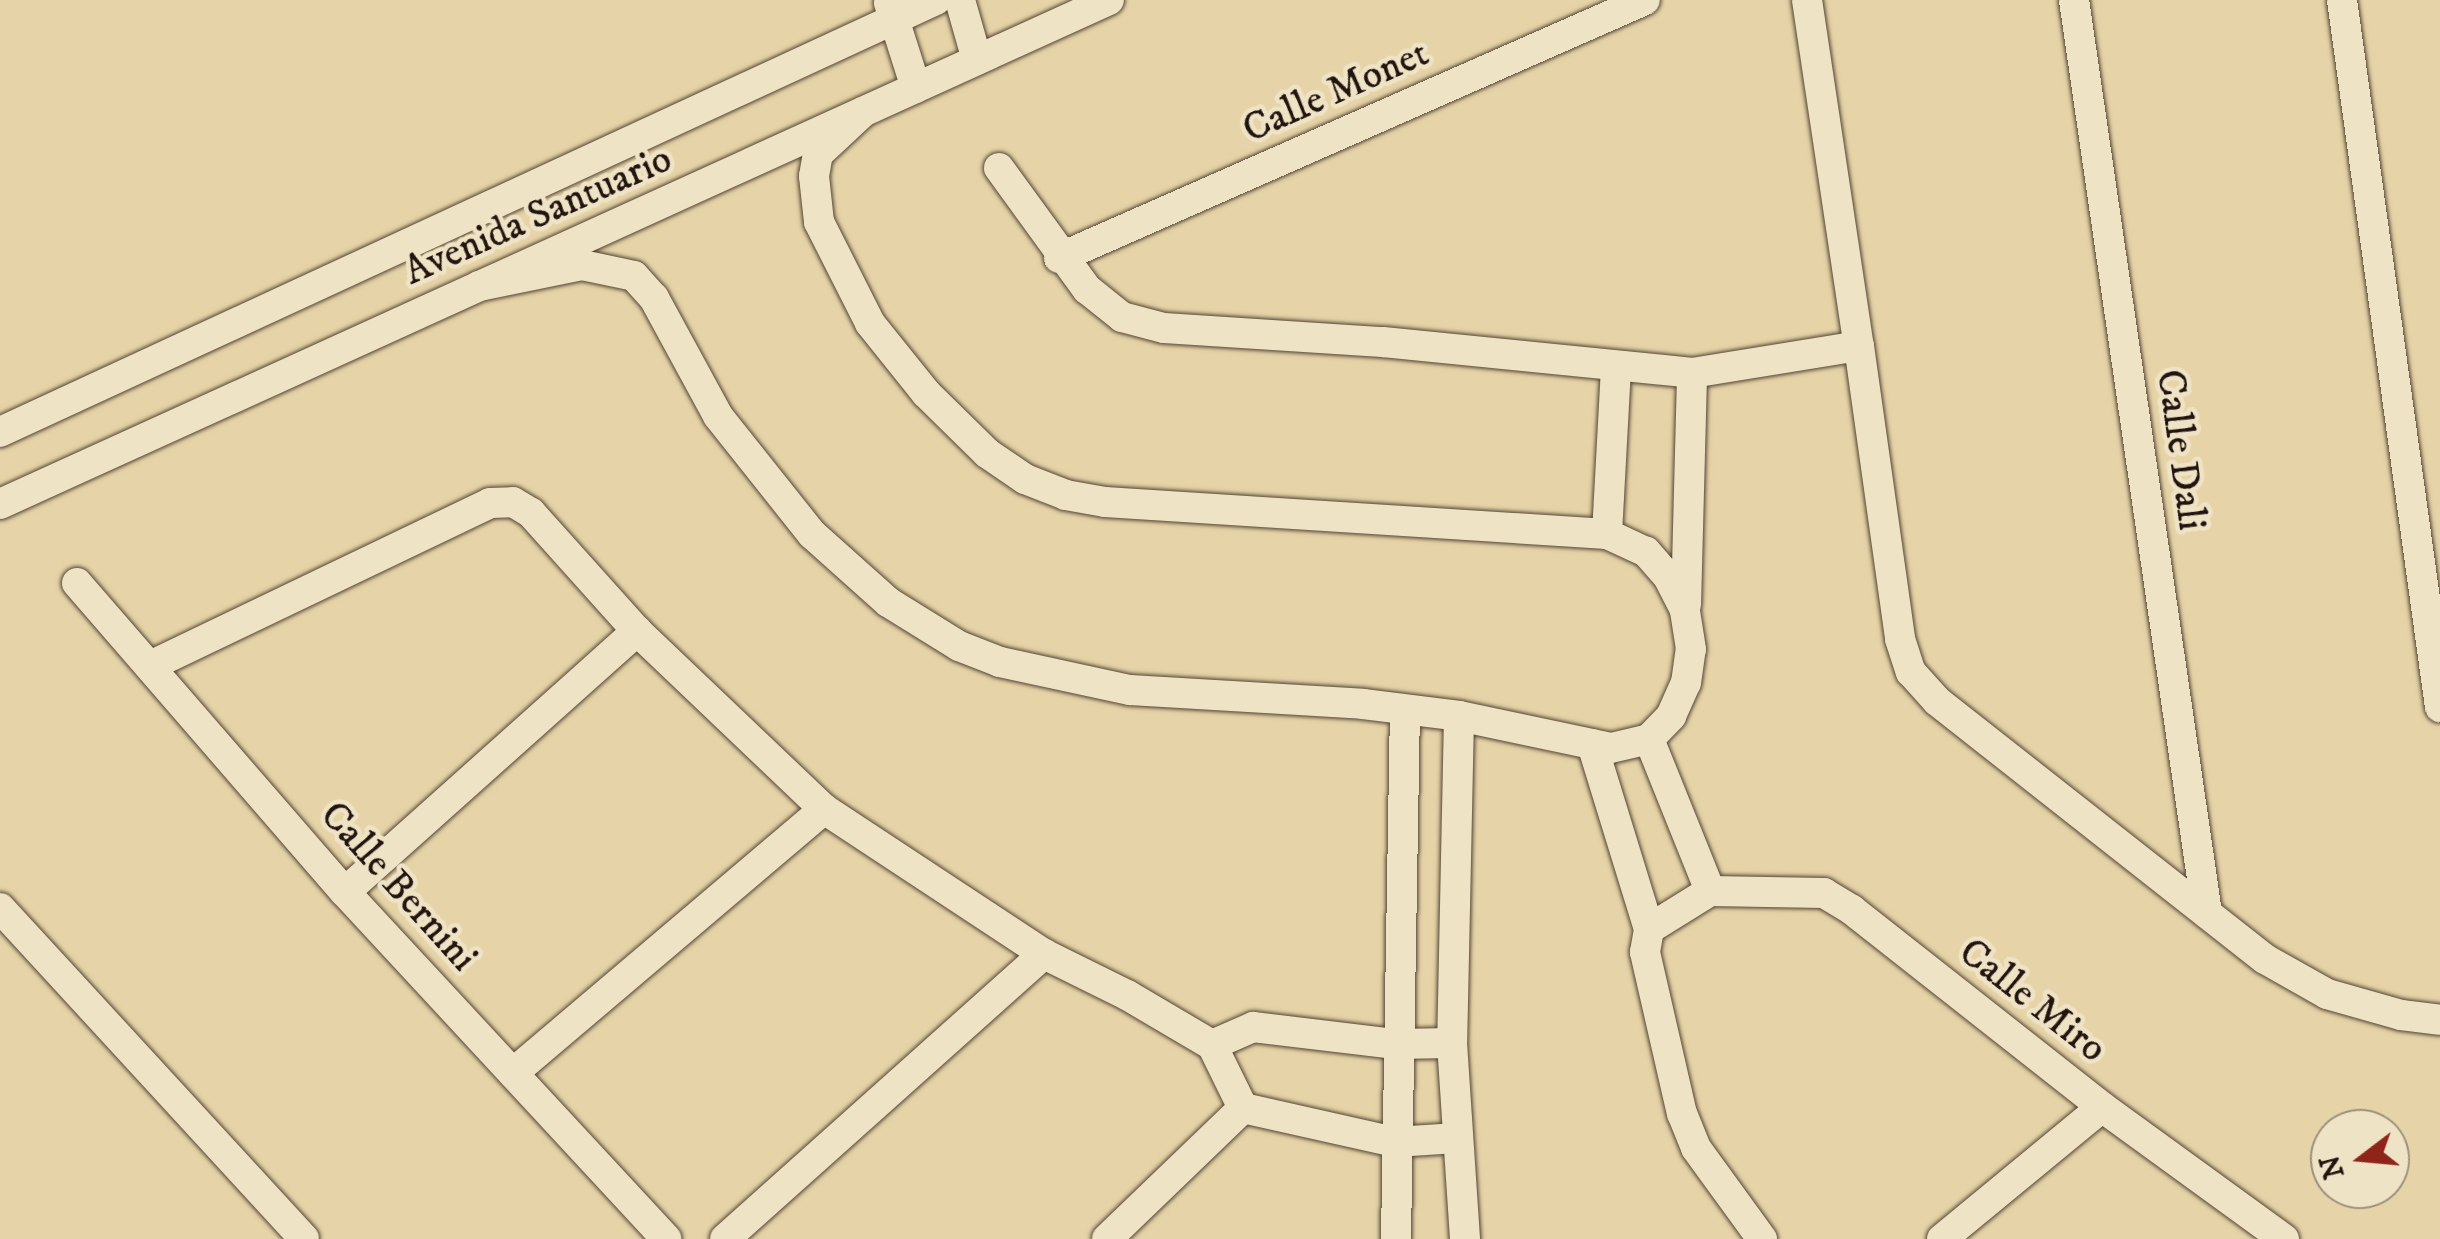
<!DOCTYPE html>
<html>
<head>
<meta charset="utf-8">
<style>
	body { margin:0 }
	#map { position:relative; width:2440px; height:1239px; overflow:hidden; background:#e6d4a8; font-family:"IM FELL DW Pica",serif }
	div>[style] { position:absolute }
	.roads { filter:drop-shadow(0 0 2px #534434) drop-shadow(0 0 2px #534434) }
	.minor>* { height:30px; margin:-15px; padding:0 15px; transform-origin:15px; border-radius:15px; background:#efe3c6 }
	span { translate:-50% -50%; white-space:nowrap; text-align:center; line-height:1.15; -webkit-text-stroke:9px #efe3c6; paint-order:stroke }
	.street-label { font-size:40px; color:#22140e }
	.north { position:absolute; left:2310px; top:1109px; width:100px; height:100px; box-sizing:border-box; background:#efe3c6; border:2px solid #9d907c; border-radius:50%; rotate:254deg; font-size:28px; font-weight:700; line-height:40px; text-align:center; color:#22140e }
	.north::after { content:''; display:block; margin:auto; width:35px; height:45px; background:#8f2418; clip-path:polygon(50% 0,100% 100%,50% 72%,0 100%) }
</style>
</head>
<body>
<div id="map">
	<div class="roads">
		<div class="minor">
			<div style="left:960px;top:0;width:62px;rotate:74.2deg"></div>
			<div style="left:1807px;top:0;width:350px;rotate:81.5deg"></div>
			<div style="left:2074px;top:0;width:923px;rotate:81.71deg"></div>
			<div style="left:2342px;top:0;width:714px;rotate:82.11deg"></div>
			<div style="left:889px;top:3px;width:89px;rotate:72.4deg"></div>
			<div style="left:999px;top:168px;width:150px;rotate:54deg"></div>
			<div style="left:1087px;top:289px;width:45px;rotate:38.7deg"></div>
			<div style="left:1122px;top:317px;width:43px;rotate:14.7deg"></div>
			<div style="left:1164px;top:328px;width:219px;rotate:3.7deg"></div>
			<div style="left:1383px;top:342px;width:311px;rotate:5.7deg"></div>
			<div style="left:1692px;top:373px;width:169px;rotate:-9.2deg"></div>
			<div style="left:1859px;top:346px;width:296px;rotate:82deg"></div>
			<div style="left:1900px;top:639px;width:35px;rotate:72deg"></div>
			<div style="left:1911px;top:672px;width:39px;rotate:48deg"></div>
			<div style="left:1937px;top:701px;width:417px;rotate:38.2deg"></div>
			<div style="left:2265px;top:959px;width:71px;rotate:29.4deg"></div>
			<div style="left:2327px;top:994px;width:77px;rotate:15.8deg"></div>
			<div style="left:2401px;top:1015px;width:39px;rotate:7deg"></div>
			<div style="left:1059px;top:258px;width:640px;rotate:-23.76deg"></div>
			<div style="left:479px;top:286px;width:105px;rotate:-11.5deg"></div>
			<div style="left:582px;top:265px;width:53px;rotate:11.9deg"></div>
			<div style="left:634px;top:276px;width:30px;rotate:48deg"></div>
			<div style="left:654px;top:298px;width:134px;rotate:61.5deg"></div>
			<div style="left:718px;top:416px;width:151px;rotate:51.5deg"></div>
			<div style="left:812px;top:534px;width:102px;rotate:41.8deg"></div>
			<div style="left:888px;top:602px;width:84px;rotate:31.8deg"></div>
			<div style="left:959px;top:646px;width:44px;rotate:21.3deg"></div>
			<div style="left:1000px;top:662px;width:133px;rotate:12.2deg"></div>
			<div style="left:1130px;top:690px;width:233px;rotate:3.4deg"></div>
			<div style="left:1363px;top:704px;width:97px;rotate:7.1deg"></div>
			<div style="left:1459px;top:716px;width:155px;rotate:11.9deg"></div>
			<div style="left:1611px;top:748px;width:39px;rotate:-13deg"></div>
			<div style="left:1649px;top:739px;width:32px;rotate:-46deg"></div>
			<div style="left:1671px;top:716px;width:36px;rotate:-66deg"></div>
			<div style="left:1686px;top:683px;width:34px;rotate:-82deg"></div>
			<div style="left:1691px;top:649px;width:39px;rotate:-99deg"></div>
			<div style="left:1685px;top:610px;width:36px;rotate:-117deg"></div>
			<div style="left:1669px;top:578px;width:35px;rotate:-131deg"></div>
			<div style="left:1646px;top:552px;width:43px;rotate:-155.2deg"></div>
			<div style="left:1607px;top:534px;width:503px;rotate:-176.35deg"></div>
			<div style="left:1105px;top:502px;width:40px;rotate:-170deg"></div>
			<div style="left:1066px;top:495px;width:44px;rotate:-158.7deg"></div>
			<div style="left:1025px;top:479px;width:46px;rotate:-145.6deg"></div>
			<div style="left:987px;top:453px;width:86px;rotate:-135.5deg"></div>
			<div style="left:926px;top:393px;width:90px;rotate:-128.7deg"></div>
			<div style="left:870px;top:323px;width:113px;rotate:-116.8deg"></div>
			<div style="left:819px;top:222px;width:46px;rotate:-96.2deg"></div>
			<div style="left:814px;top:176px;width:22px;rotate:-80deg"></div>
			<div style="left:818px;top:154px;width:62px;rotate:-43deg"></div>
			<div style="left:0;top:432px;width:1031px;rotate:-24.78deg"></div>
			<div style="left:0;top:504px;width:1218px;rotate:-24.44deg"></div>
			<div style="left:1607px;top:534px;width:166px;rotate:-86.9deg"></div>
			<div style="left:77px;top:583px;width:409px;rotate:49.1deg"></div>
			<div style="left:345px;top:892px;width:473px;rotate:47.2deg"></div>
			<div style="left:1686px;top:605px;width:232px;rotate:-88.5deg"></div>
			<div style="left:150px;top:666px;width:377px;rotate:-25.6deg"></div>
			<div style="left:490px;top:503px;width:23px;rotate:-2deg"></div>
			<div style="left:513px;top:502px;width:21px;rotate:31deg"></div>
			<div style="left:531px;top:513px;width:159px;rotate:48.1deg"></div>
			<div style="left:637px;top:631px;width:258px;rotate:43.6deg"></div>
			<div style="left:824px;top:809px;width:263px;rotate:33.4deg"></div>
			<div style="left:1044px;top:954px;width:93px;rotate:26.3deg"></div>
			<div style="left:1127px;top:995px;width:99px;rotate:30.5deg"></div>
			<div style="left:1212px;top:1045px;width:70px;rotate:63.8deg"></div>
			<div style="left:1243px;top:1108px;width:156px;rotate:12.6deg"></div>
			<div style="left:1395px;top:1142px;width:62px;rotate:-3.7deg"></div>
			<div style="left:1459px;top:716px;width:327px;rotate:91.2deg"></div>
			<div style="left:1452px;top:1043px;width:196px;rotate:86.2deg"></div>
			<div style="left:1649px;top:739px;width:164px;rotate:68.1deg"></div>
			<div style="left:1592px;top:744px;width:194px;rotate:72.9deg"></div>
			<div style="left:345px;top:892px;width:392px;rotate:-41.8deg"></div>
			<div style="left:0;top:908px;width:449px;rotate:47.4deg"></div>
			<div style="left:1212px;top:1045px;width:45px;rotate:-23.7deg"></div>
			<div style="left:1253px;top:1027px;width:144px;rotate:6.8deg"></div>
			<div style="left:1396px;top:1044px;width:56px;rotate:-1deg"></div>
			<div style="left:513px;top:1073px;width:408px;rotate:-40.3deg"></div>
			<div style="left:725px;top:1239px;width:428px;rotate:-41.8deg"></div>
			<div style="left:1107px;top:1239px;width:189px;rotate:-43.9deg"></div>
			<div style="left:1396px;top:1239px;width:529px;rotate:-89.03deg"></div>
			<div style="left:1762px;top:1239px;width:112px;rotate:-126deg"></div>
			<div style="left:1696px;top:1148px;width:37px;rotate:-112deg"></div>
			<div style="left:1682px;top:1114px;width:166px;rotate:-102.9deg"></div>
			<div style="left:1645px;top:952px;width:23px;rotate:-80deg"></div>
			<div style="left:1649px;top:929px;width:72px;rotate:-31.9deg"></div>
			<div style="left:1710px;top:891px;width:114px;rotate:1deg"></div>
			<div style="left:1824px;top:893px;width:33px;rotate:31deg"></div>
			<div style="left:1852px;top:910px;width:318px;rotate:38.2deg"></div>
			<div style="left:2102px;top:1107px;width:225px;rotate:36deg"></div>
			<div style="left:1942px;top:1239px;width:207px;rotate:-39.5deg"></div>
		</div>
	</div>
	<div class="street-label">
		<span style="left:1336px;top:92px;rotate:-24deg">Calle Monet</span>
		<span style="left:538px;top:216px;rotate:-24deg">Avenida Santuario</span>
		<span style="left:2180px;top:450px;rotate:82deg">Calle Dali</span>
		<span style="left:398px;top:887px;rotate:48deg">Calle Bernini</span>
		<span style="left:2032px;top:1001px;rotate:38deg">Calle Miro</span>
	</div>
	<div class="north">N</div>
</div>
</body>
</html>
